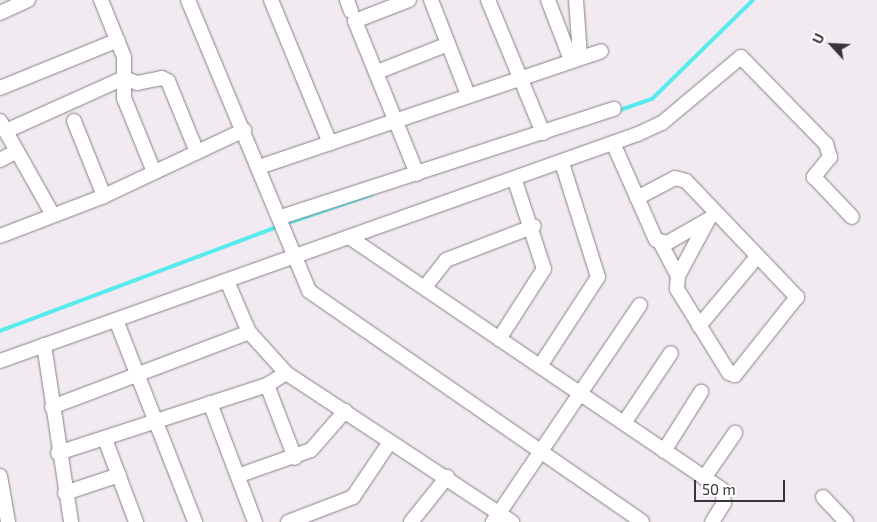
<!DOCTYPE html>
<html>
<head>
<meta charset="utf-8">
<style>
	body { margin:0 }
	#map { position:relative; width:877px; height:522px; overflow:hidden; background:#f1eaf1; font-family:"Exo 2",sans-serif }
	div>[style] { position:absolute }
	.stream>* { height:4px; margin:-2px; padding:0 2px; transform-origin:2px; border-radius:2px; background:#58ebed }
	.roads { filter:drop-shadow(0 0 1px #868086) drop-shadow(0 0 1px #868086) }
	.minor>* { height:14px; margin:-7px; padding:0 7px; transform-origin:7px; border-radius:7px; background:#fff }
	span { translate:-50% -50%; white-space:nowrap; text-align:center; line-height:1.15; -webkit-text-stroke:4.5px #fff; paint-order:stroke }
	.north { position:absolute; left:807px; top:20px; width:50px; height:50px; -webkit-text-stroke:4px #fff; paint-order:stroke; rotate:295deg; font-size:14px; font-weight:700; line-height:20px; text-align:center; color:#383538 }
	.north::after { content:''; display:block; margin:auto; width:18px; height:22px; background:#383538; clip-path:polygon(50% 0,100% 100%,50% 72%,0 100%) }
	.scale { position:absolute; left:694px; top:480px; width:91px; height:22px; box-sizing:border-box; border:2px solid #383538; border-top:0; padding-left:6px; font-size:15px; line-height:18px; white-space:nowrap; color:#383538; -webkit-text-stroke:4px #fff; paint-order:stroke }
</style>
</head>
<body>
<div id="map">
	<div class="stream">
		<div style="left:617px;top:111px;width:37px;rotate:-19deg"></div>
		<div style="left:652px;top:99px;width:141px;rotate:-44.4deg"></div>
		<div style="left:285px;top:224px;width:93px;rotate:-18.8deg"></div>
		<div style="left:0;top:331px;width:298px;rotate:-20.6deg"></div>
	</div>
	<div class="roads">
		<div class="minor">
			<div style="left:101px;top:0;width:61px;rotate:68deg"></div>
			<div style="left:124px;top:57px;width:41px;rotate:90deg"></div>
			<div style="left:124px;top:98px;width:80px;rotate:67.9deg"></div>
			<div style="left:188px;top:0;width:315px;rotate:67.4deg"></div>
			<div style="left:309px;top:291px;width:405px;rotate:34.7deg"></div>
			<div style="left:271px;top:0;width:155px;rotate:67.6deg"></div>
			<div style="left:347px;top:0;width:12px;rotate:70deg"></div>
			<div style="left:409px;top:0;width:58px;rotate:158.7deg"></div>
			<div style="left:355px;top:21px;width:165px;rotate:67.9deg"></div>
			<div style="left:431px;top:0;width:102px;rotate:68.7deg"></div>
			<div style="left:488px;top:0;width:144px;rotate:67.5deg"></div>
			<div style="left:548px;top:0;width:64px;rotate:69deg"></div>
			<div style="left:576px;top:0;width:56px;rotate:85.9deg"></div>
			<div style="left:0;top:13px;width:31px;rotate:-25deg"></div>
			<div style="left:377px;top:72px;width:76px;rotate:-21.5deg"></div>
			<div style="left:0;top:88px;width:127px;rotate:-22.1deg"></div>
			<div style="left:0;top:121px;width:108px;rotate:60.6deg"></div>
			<div style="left:74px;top:121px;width:81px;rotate:68.2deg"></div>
			<div style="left:6px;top:131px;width:129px;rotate:-24.2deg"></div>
			<div style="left:124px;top:78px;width:14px;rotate:21deg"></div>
			<div style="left:137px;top:83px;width:25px;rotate:-11deg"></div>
			<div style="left:162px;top:78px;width:7px;rotate:27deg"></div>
			<div style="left:168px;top:81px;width:77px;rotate:67.8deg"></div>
			<div style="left:613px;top:143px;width:106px;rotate:66.1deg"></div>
			<div style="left:656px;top:240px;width:11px;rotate:15deg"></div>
			<div style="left:667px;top:243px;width:48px;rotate:-29.7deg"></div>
			<div style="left:0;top:160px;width:19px;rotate:-28deg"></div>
			<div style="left:259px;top:167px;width:361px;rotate:-18.7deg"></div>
			<div style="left:637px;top:198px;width:43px;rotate:-27.8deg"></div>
			<div style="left:675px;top:178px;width:11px;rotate:15deg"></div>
			<div style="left:686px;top:181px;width:161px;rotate:46.3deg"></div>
			<div style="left:797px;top:297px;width:100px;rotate:128.5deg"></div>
			<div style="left:735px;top:375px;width:6px;rotate:-162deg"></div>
			<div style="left:729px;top:373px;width:99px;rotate:-121.8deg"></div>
			<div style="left:677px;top:289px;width:13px;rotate:-86deg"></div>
			<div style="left:678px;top:276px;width:64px;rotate:-61.8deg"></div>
			<div style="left:281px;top:217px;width:350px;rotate:-18deg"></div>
			<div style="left:0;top:236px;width:111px;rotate:-21deg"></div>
			<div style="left:104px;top:196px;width:155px;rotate:-25.2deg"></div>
			<div style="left:349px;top:237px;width:451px;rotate:34.1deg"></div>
			<div style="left:722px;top:490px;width:13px;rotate:81deg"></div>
			<div style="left:724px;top:503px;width:22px;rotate:122deg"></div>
			<div style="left:661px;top:244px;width:36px;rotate:62deg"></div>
			<div style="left:227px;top:281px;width:56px;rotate:66.7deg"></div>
			<div style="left:249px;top:332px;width:55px;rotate:47.9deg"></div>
			<div style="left:286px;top:373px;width:271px;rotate:33.4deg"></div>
			<div style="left:425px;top:287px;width:34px;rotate:-52deg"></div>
			<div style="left:446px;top:260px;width:94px;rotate:-21.1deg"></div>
			<div style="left:116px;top:320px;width:217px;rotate:68.6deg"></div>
			<div style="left:699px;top:326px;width:89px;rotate:-50deg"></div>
			<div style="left:499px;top:339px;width:83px;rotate:-57.3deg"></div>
			<div style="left:544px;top:269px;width:93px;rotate:-108.2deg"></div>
			<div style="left:44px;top:345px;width:179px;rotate:81.3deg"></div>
			<div style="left:0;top:361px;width:677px;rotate:-19.59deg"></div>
			<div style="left:638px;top:134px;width:26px;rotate:-25deg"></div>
			<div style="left:662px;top:123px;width:103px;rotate:-39.9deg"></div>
			<div style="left:741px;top:57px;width:122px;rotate:45.7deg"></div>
			<div style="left:826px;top:144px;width:14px;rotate:73deg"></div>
			<div style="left:830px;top:157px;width:26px;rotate:129deg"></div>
			<div style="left:814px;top:177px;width:55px;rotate:46.5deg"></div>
			<div style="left:540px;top:366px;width:106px;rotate:-56.9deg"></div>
			<div style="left:598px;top:277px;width:120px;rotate:-107.5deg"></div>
			<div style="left:267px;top:385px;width:78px;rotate:69deg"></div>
			<div style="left:210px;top:403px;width:127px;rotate:69.3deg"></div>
			<div style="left:52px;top:407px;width:211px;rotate:-20.8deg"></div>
			<div style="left:624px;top:423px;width:84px;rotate:-56.1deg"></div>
			<div style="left:105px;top:439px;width:89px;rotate:69.5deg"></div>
			<div style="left:664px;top:451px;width:70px;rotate:-57.9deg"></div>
			<div style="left:58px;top:453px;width:220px;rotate:-18deg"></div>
			<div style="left:267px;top:385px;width:22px;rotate:-32deg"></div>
			<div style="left:240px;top:475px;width:75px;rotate:-19.4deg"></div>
			<div style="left:311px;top:450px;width:52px;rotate:-48.9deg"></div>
			<div style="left:0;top:476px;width:47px;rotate:80.1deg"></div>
			<div style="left:704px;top:478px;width:55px;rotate:-55.4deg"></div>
			<div style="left:65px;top:493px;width:57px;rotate:-18.4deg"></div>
			<div style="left:823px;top:497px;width:34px;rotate:47deg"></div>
			<div style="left:288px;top:522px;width:70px;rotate:-21deg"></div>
			<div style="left:353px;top:497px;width:66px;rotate:-56.1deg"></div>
			<div style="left:411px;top:522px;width:58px;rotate:-51.3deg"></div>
			<div style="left:493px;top:522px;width:262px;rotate:-55.9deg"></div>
		</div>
	</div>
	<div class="north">U</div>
	<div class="scale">50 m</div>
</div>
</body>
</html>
